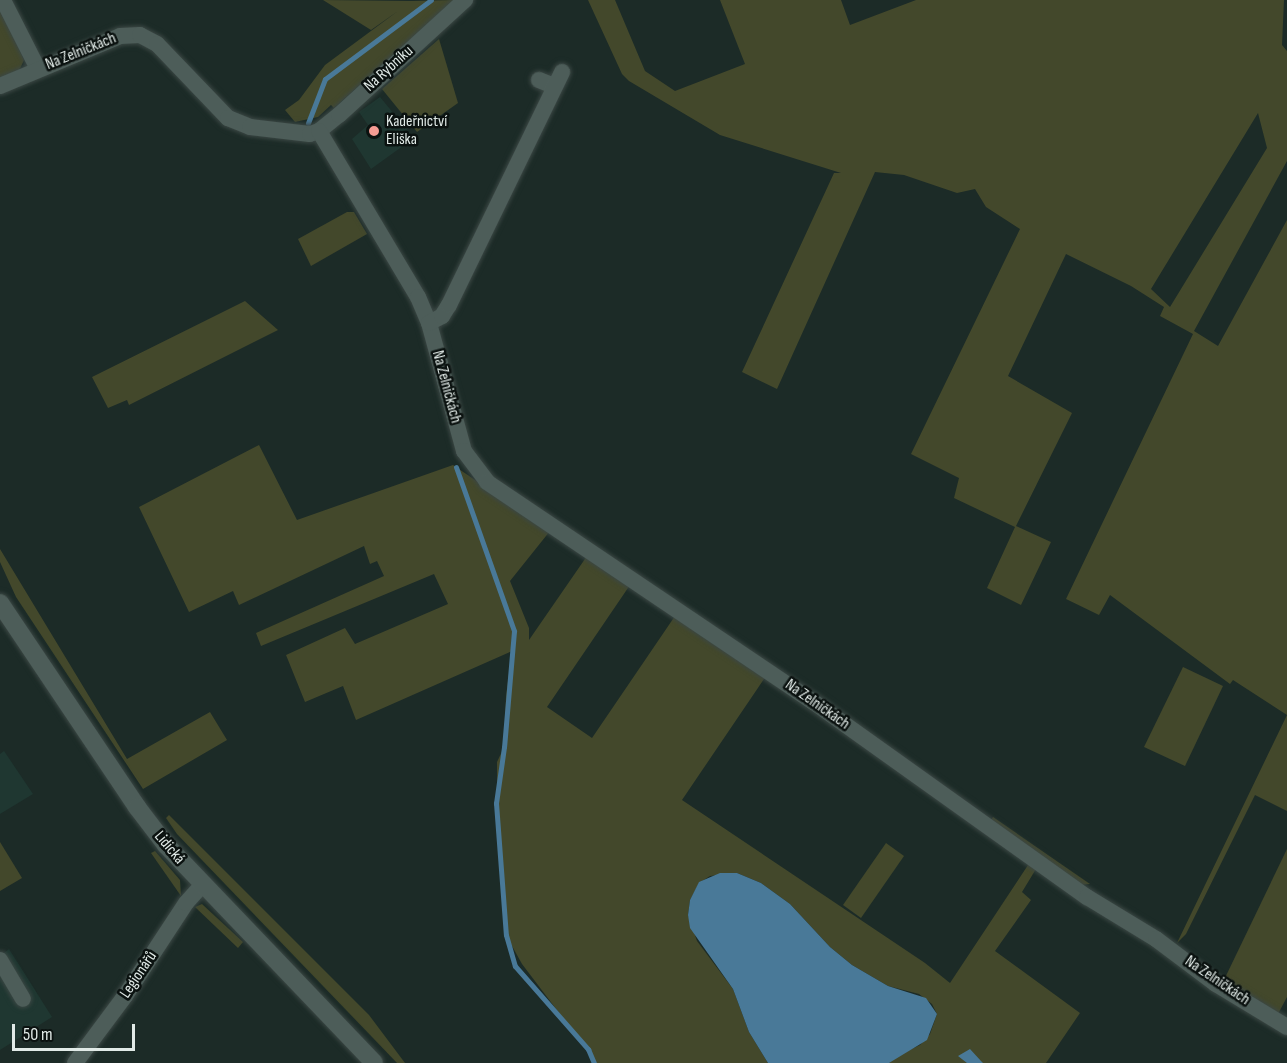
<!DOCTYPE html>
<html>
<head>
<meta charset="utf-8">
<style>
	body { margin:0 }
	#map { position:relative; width:1287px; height:1063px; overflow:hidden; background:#1c2b27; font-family:"Sofia Sans Condensed",sans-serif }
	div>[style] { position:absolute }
	.built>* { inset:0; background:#1f3731 }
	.green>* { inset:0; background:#43482b }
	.water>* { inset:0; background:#497998 }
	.stream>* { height:5px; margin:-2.5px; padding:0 2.5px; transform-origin:2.5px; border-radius:2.5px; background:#497998 }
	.roads { filter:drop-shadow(0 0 2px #3b4744) drop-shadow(0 0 2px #3b4744) }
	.minor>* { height:16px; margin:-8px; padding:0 8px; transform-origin:8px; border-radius:8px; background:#4d5d59 }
	.secondary>* { height:18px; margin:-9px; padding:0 9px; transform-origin:9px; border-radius:9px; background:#4d5d59 }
	.dots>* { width:16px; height:16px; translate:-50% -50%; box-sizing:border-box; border:3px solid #0b1210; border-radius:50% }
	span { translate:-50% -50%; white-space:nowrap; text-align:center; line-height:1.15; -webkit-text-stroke:5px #0b1210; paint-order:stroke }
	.street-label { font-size:16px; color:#e1eae7 }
	.poi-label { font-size:16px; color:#e1eae7 }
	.left { translate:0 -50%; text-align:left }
	.scale { position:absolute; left:12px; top:1024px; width:123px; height:27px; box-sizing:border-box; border:3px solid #e1eae7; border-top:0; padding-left:8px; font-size:18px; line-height:21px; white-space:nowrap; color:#e1eae7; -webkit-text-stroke:4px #0b1210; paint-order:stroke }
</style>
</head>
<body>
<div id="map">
	<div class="built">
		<div style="clip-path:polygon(380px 97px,414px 138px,371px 169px,352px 139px,368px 125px,359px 112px)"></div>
		<div style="clip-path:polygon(4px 751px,33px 794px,0 814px,0 754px)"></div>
		<div style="clip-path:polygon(9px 949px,52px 1017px,0 1050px,0 956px)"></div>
	</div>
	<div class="green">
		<div style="clip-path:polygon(323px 0,411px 1px,454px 0,334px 108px,331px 105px,318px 117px,295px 122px,285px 110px,299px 100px,325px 65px,398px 11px,371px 30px)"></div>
		<div style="clip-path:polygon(evenodd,588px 0,615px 0,645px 71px,675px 91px,745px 64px,720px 0,841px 0,850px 25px,916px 0,1284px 0,1282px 45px,1287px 51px,1287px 161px,1194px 331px,1218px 346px,1287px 220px,1287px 811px,1255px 795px,1186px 934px,1177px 943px,1287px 715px,1233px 680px,1230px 684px,1110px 595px,1099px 615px,1066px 599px,1193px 334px,1160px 316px,1164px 307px,1131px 286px,1066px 254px,1008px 376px,1072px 413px,1016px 526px,1051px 542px,1021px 605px,987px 588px,1015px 527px,954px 498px,959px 478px,911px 454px,1020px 229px,986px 207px,975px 189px,957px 193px,904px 175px,875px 172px,777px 389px,742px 372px,834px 173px,841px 173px,720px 135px,629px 81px,622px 74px,588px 0,1258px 113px,1267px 148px,1170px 307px,1151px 289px,1258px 113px)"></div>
		<div style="clip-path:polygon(0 7px,24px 60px,18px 73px,0 82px)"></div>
		<div style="clip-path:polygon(439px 39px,458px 103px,417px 132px,382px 89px)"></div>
		<div style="clip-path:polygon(347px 212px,354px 212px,367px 234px,311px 266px,298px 239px)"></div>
		<div style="clip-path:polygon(245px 301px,278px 330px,129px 405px,127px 400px,108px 408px,92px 377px)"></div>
		<div style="clip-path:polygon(259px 445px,297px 520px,453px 465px,550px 531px,510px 581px,529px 628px,529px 640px,587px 556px,630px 585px,547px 707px,592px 738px,675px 616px,766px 676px,682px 800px,925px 963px,950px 983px,1030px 862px,1036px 869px,1022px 892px,1031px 900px,995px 951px,1080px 1013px,1046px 1063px,889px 1063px,899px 1055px,920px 1045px,930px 1034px,937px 1014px,932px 1004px,919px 994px,888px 986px,852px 965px,830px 947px,790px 904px,761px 883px,737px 873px,710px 876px,699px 883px,690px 900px,688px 915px,697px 941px,733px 989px,749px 1032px,768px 1063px,594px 1063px,588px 1051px,522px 964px,506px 935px,497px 803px,497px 762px,504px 747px,506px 696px,512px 651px,356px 720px,343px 686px,305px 702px,286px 655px,345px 628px,355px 644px,448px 604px,434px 574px,261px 646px,256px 633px,384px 576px,377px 561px,370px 564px,364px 546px,239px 605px,233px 591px,189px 612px,139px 507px)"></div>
		<div style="clip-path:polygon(0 549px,127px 759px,210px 712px,227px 740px,143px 789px,16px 597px,0 562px)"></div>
		<div style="clip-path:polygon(1183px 667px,1223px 686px,1185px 766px,1144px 747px)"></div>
		<div style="clip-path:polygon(169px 815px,369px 1015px,405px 1063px,397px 1063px,177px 834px,166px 818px)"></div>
		<div style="clip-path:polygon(993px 817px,1058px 862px,1090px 884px,1079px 885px,991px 820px)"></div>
		<div style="clip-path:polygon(0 842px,22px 878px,0 891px)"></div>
		<div style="clip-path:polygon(886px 843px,904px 856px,861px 918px,843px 905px)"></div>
		<div style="clip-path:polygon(1287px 849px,1287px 997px,1278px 1014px,1223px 982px)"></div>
		<div style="clip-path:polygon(155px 851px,180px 880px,181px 896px,151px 853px)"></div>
		<div style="clip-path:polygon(202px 904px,243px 942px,238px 948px,195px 907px)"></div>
	</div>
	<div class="water">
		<div style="clip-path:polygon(720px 873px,737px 873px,761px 883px,790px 904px,830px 947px,852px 965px,888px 986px,926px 998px,937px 1014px,927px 1040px,889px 1063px,768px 1063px,749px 1032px,733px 989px,690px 928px,688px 915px,690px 900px,699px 882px)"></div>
		<div style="clip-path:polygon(970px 1049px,981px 1061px,983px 1063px,967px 1063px,958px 1056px)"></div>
	</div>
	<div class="stream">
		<div style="left:308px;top:123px;width:47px;rotate:-68.9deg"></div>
		<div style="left:325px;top:79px;width:132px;rotate:-36.7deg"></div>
		<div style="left:456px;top:467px;width:174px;rotate:70.5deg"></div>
		<div style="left:514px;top:631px;width:116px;rotate:94.9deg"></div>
		<div style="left:504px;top:747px;width:57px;rotate:98.1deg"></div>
		<div style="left:496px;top:803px;width:132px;rotate:85.7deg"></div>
		<div style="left:506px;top:935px;width:32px;rotate:74deg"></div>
		<div style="left:515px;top:966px;width:111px;rotate:48.7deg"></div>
		<div style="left:588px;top:1049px;width:15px;rotate:67deg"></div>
	</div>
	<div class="roads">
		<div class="minor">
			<div style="left:3px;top:0;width:77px;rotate:63.1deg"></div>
			<div style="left:539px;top:80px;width:16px;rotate:22deg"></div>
			<div style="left:0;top:86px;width:130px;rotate:-22.6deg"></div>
			<div style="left:120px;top:36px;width:20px;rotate:-3deg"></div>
			<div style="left:140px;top:35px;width:19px;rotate:28deg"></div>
			<div style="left:157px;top:44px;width:103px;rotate:46.2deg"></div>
			<div style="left:228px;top:118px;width:24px;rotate:22deg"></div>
			<div style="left:250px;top:127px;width:60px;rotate:6.7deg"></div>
			<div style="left:310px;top:134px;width:9px;rotate:-18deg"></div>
			<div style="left:319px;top:131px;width:26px;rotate:-39deg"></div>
			<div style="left:339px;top:115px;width:171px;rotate:-42.4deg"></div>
			<div style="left:319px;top:131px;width:193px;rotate:59.2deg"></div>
			<div style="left:418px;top:297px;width:28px;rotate:67deg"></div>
			<div style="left:429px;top:323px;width:133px;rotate:74.7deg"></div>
			<div style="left:464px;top:451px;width:39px;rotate:53deg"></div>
			<div style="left:487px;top:482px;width:392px;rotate:34deg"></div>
			<div style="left:812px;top:701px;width:338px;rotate:35.5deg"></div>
			<div style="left:1087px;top:897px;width:81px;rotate:31.3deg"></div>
			<div style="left:1156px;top:939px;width:75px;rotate:36.9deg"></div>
			<div style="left:1216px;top:984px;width:83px;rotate:31.2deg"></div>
			<div style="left:429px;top:323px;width:15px;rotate:-28deg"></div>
			<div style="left:442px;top:316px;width:13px;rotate:-58deg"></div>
			<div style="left:449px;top:305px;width:259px;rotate:-64.1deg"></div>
			<div style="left:0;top:960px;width:45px;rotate:59.5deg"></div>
			<div style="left:75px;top:1063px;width:84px;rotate:-53.3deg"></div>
			<div style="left:125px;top:996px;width:111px;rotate:-56.7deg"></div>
			<div style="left:186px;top:903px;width:24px;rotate:-48deg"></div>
		</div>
		<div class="secondary">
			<div style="left:0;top:603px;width:246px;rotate:56.1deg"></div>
			<div style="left:137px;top:807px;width:48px;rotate:52.7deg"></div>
			<div style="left:166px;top:845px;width:301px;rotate:46.3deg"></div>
		</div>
	</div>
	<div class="dots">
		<div style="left:374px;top:131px;background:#f59c93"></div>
	</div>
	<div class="street-label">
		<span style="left:81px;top:52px;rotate:-22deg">Na Zelničkách</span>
		<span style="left:389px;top:69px;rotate:-42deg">Na Rybníku</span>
		<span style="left:446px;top:387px;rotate:75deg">Na Zelničkách</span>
		<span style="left:817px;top:705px;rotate:35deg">Na Zelničkách</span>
		<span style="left:169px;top:848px;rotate:50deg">Lidická</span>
		<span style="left:139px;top:975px;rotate:-56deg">Legionářů</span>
		<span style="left:1217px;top:981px;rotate:34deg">Na Zelničkách</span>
	</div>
	<div class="poi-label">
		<span class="left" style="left:386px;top:131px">Kadeřnictví<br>Eliška</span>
	</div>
	<div class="scale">50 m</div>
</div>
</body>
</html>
